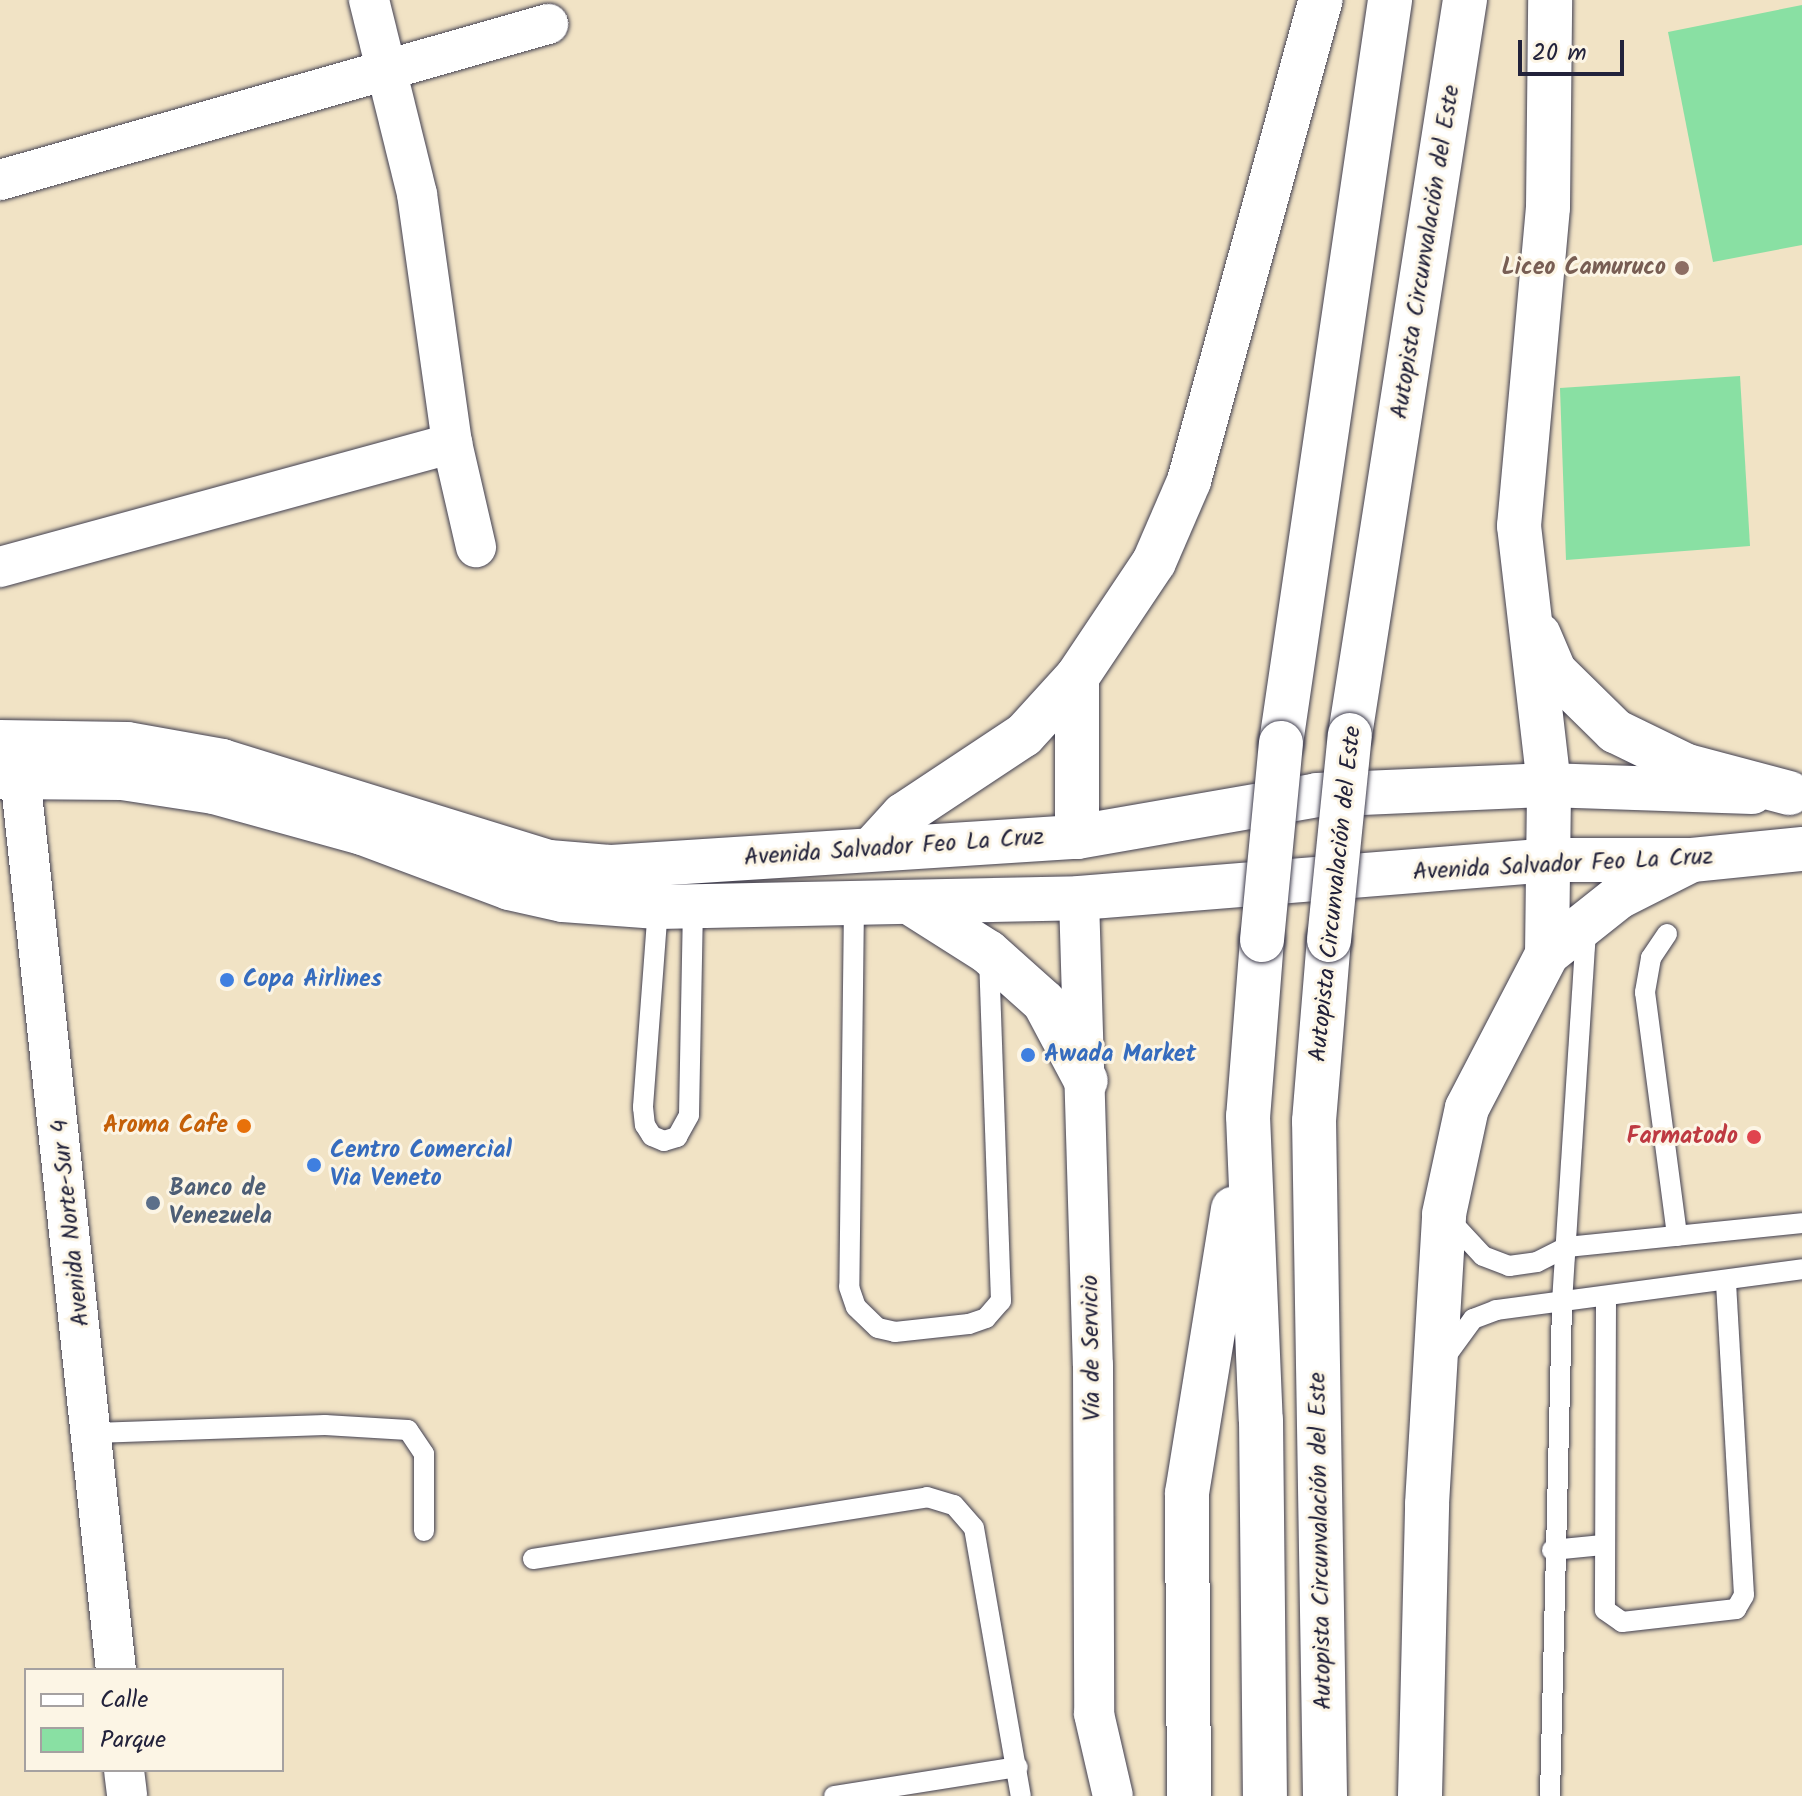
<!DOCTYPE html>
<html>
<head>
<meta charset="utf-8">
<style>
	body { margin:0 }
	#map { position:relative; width:1802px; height:1796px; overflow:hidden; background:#f1e3c5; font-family:Kalam,sans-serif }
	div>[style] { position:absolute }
	.green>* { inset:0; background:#89e0a3 }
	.roads { filter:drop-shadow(0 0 2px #413f50) drop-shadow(0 0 2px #413f50) }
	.service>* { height:20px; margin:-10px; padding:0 10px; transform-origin:10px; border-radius:10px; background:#fff }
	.minor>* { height:40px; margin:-20px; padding:0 20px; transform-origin:20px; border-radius:20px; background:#fff }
	.tertiary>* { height:44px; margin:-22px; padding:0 22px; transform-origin:22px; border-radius:22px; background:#fff }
	.motorway>* { height:44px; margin:-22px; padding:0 22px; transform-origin:22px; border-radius:22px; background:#fff }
	.bridges { filter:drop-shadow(0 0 2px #413f50) drop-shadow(0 0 2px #413f50) }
	.motorway-bridge>* { height:44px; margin:-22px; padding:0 22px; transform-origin:22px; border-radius:22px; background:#fff }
	.dots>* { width:22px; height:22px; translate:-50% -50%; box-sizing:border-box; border:4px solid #fcf5e5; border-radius:50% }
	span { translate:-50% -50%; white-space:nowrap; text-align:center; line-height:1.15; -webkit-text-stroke:6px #fcf5e5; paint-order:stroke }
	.street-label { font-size:24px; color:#22223b }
	.education-label { font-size:24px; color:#785e54; font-weight:700 }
	.right { translate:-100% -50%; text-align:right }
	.shop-label { font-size:24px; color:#366cbe; font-weight:700 }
	.left { translate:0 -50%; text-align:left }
	.food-label { font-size:24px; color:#c56008; font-weight:700 }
	.health-label { font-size:24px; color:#be3a42; font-weight:700 }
	.service-label { font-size:24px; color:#4e5e75; font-weight:700 }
	.legend { position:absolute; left:24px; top:1668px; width:260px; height:104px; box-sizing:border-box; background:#fcf5e5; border:2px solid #a5a1a1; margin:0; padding:10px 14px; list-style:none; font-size:24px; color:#22223b }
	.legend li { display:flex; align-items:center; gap:16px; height:40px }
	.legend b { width:40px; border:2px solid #a5a1a1 }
	.scale { position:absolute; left:1518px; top:40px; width:106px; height:36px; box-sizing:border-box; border:4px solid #22223b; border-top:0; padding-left:10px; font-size:24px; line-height:28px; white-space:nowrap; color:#22223b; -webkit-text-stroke:6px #fcf5e5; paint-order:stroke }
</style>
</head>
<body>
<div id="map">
	<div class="green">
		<div style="clip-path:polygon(1802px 5px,1802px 245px,1713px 262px,1668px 32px)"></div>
		<div style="clip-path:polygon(1740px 376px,1750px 546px,1566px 560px,1560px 388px)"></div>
	</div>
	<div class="roads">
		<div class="service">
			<div style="left:854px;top:905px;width:382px;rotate:90.7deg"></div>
			<div style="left:849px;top:1287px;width:21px;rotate:71deg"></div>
			<div style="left:856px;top:1307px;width:30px;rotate:44deg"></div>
			<div style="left:878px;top:1328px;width:17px;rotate:13deg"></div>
			<div style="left:895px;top:1332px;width:74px;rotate:-6.2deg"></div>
			<div style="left:969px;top:1324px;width:18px;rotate:-19deg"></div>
			<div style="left:986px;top:1318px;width:23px;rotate:-49deg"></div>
			<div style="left:1001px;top:1301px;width:345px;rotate:-92deg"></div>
			<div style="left:658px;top:907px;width:201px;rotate:94.3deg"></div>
			<div style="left:643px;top:1107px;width:18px;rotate:84deg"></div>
			<div style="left:645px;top:1125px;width:13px;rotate:58deg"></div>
			<div style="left:652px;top:1136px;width:13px;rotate:23deg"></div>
			<div style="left:664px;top:1141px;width:14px;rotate:-17deg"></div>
			<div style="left:677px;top:1137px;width:25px;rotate:-61deg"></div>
			<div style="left:689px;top:1115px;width:208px;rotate:-88.9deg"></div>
			<div style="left:1667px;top:934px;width:29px;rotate:124deg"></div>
			<div style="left:1651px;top:958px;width:35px;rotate:100deg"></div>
			<div style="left:1645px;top:992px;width:246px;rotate:82.5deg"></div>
			<div style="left:1446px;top:1216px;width:54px;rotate:47.2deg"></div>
			<div style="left:1483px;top:1256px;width:28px;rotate:21deg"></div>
			<div style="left:1509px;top:1266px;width:28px;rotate:-8deg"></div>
			<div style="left:1537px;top:1262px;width:34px;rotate:-27deg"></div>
			<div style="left:1567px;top:1247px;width:236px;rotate:-5.8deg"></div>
			<div style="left:1606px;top:1299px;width:311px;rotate:90.2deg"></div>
			<div style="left:1605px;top:1610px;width:21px;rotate:35deg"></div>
			<div style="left:1622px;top:1622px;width:115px;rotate:-6.5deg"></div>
			<div style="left:1736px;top:1609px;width:16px;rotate:-60deg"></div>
			<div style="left:1744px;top:1595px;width:313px;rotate:-93.3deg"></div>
			<div style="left:1443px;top:1360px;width:51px;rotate:-53.8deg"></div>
			<div style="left:1473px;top:1319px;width:25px;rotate:-21deg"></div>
			<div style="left:1496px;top:1310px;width:309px;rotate:-7.6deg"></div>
			<div style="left:94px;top:1433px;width:231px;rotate:-2deg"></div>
			<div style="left:325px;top:1425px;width:83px;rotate:3.4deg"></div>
			<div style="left:408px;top:1430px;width:29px;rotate:56deg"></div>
			<div style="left:424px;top:1454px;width:77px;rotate:90deg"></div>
			<div style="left:1552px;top:1550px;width:51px;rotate:-5.6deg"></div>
			<div style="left:533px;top:1559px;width:399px;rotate:-8.9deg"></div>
			<div style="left:927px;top:1497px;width:28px;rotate:17deg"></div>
			<div style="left:954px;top:1505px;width:30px;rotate:49deg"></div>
			<div style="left:974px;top:1528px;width:272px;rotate:80.1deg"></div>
			<div style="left:834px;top:1796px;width:186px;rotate:-9deg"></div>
			<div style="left:1550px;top:1796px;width:494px;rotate:-88.6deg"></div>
			<div style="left:1562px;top:1302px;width:376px;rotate:-86.3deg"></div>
		</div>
		<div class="minor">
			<div style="left:369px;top:0;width:200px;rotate:76.1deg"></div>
			<div style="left:417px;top:194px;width:251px;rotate:82deg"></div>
			<div style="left:452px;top:443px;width:107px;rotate:77deg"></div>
			<div style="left:0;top:180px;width:570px;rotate:-15.89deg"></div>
			<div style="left:0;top:567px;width:469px;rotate:-15.3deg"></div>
			<div style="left:17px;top:747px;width:928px;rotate:83.88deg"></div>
			<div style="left:1079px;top:898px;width:467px;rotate:88.3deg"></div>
			<div style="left:1093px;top:1365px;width:349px;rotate:89.8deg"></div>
			<div style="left:1094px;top:1714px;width:84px;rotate:77deg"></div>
			<div style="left:124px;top:1770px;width:26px;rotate:83deg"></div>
		</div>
		<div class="tertiary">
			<div style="left:0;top:742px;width:127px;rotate:0.9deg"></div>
			<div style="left:127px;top:744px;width:97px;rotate:10.1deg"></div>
			<div style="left:222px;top:761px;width:342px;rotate:17.2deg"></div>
			<div style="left:549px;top:862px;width:61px;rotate:4.7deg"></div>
			<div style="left:610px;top:867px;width:468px;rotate:-3.7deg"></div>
			<div style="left:1077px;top:837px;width:244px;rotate:-9.9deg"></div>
			<div style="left:1317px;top:795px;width:232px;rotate:-2.5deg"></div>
			<div style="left:1549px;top:785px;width:203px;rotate:2deg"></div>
			<div style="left:0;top:777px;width:122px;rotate:0.5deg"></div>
			<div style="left:122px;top:778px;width:93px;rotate:8.7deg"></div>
			<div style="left:214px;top:792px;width:154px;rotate:15.5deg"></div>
			<div style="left:362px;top:833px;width:157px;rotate:20.5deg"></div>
			<div style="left:509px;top:888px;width:55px;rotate:12.5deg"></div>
			<div style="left:563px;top:900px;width:95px;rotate:4.2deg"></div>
			<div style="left:658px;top:907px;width:421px;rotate:-1.2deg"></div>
			<div style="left:1079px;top:898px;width:472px;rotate:-4.6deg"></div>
			<div style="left:1549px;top:860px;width:143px"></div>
			<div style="left:1692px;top:860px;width:111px;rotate:-5.7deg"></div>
			<div style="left:912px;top:904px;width:90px;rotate:32.3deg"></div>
			<div style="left:988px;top:952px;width:75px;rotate:41.8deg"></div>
			<div style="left:1044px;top:1002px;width:89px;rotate:62deg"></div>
		</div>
		<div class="motorway">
			<div style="left:1539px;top:635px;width:39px;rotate:67deg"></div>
			<div style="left:1554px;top:671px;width:86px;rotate:44.5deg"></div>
			<div style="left:1615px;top:731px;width:80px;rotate:25.9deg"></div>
			<div style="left:1687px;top:766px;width:106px;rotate:14.8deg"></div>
			<div style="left:1077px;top:677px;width:160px;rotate:90deg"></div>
			<div style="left:1350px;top:735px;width:744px;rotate:-81.11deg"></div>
			<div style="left:1281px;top:743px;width:751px;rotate:-81.65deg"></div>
			<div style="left:872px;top:849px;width:46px;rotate:-47.6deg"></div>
			<div style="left:903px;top:815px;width:145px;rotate:-33.5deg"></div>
			<div style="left:1024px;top:735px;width:79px;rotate:-47.6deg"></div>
			<div style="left:1077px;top:677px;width:138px;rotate:-56.2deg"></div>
			<div style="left:1154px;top:562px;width:88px;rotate:-66.6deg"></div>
			<div style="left:1189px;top:481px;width:499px;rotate:-74.7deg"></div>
			<div style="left:1262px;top:940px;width:177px;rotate:94.5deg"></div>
			<div style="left:1248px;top:1116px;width:304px;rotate:87.6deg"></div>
			<div style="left:1261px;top:1420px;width:376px;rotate:89.4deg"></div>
			<div style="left:1547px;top:954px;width:169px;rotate:-89.3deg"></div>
			<div style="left:1549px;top:785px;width:261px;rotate:-96.6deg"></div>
			<div style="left:1519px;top:526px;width:320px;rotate:-84.8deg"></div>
			<div style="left:1548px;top:207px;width:207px;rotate:-89.4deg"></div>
			<div style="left:1189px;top:1796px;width:303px;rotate:-90.4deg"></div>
			<div style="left:1187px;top:1493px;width:288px;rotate:-80.8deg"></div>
			<div style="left:1325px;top:1796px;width:675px;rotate:-90.93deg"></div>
			<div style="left:1314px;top:1121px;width:182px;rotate:-85.3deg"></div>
			<div style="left:1420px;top:1796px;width:292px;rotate:-88.6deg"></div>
			<div style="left:1427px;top:1504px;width:290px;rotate:-86.6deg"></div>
			<div style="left:1444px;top:1214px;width:108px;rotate:-77.8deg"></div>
			<div style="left:1467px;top:1108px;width:174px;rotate:-62.5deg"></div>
			<div style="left:1547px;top:954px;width:92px;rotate:-38.4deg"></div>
			<div style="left:1619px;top:897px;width:82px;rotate:-26.9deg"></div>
		</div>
	</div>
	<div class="bridges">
		<div class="motorway-bridge">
			<div style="left:1262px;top:940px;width:198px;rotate:-84.5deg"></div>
			<div style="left:1329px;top:940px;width:206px;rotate:-84.2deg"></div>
		</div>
	</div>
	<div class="dots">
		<div style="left:1682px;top:268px;background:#8d6e63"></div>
		<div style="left:227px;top:980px;background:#3f7fe0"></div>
		<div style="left:1028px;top:1055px;background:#3f7fe0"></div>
		<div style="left:244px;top:1126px;background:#e8710a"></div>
		<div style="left:1754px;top:1137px;background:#e0444e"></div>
		<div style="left:314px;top:1165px;background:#3f7fe0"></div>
		<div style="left:153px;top:1203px;background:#5c6f8a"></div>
	</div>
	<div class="street-label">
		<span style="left:1426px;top:252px;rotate:-81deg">Autopista Circunvalación del Este</span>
		<span style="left:894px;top:848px;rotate:-4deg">Avenida Salvador Feo La Cruz</span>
		<span style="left:1563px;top:865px;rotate:-3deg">Avenida Salvador Feo La Cruz</span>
		<span style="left:1336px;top:894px;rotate:-84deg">Autopista Circunvalación del Este</span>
		<span style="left:71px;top:1223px;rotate:-96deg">Avenida Norte-Sur 4</span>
		<span style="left:1092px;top:1348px;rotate:-91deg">Vía de Servicio</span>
		<span style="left:1321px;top:1541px;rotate:-91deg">Autopista Circunvalación del Este</span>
	</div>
	<div class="education-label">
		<span class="right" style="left:1666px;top:268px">Liceo Camuruco</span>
	</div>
	<div class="shop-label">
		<span class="left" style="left:243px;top:980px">Copa Airlines</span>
		<span class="left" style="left:1044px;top:1055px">Awada Market</span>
		<span class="left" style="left:330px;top:1165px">Centro Comercial<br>Via Veneto</span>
	</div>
	<div class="food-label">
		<span class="right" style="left:228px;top:1126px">Aroma Cafe</span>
	</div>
	<div class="health-label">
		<span class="right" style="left:1738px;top:1137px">Farmatodo</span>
	</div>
	<div class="service-label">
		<span class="left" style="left:169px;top:1203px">Banco de<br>Venezuela</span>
	</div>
	<ul class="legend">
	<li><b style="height:10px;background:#fff"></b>Calle</li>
	<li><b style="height:22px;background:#89e0a3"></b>Parque</li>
	</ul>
	<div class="scale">20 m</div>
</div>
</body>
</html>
